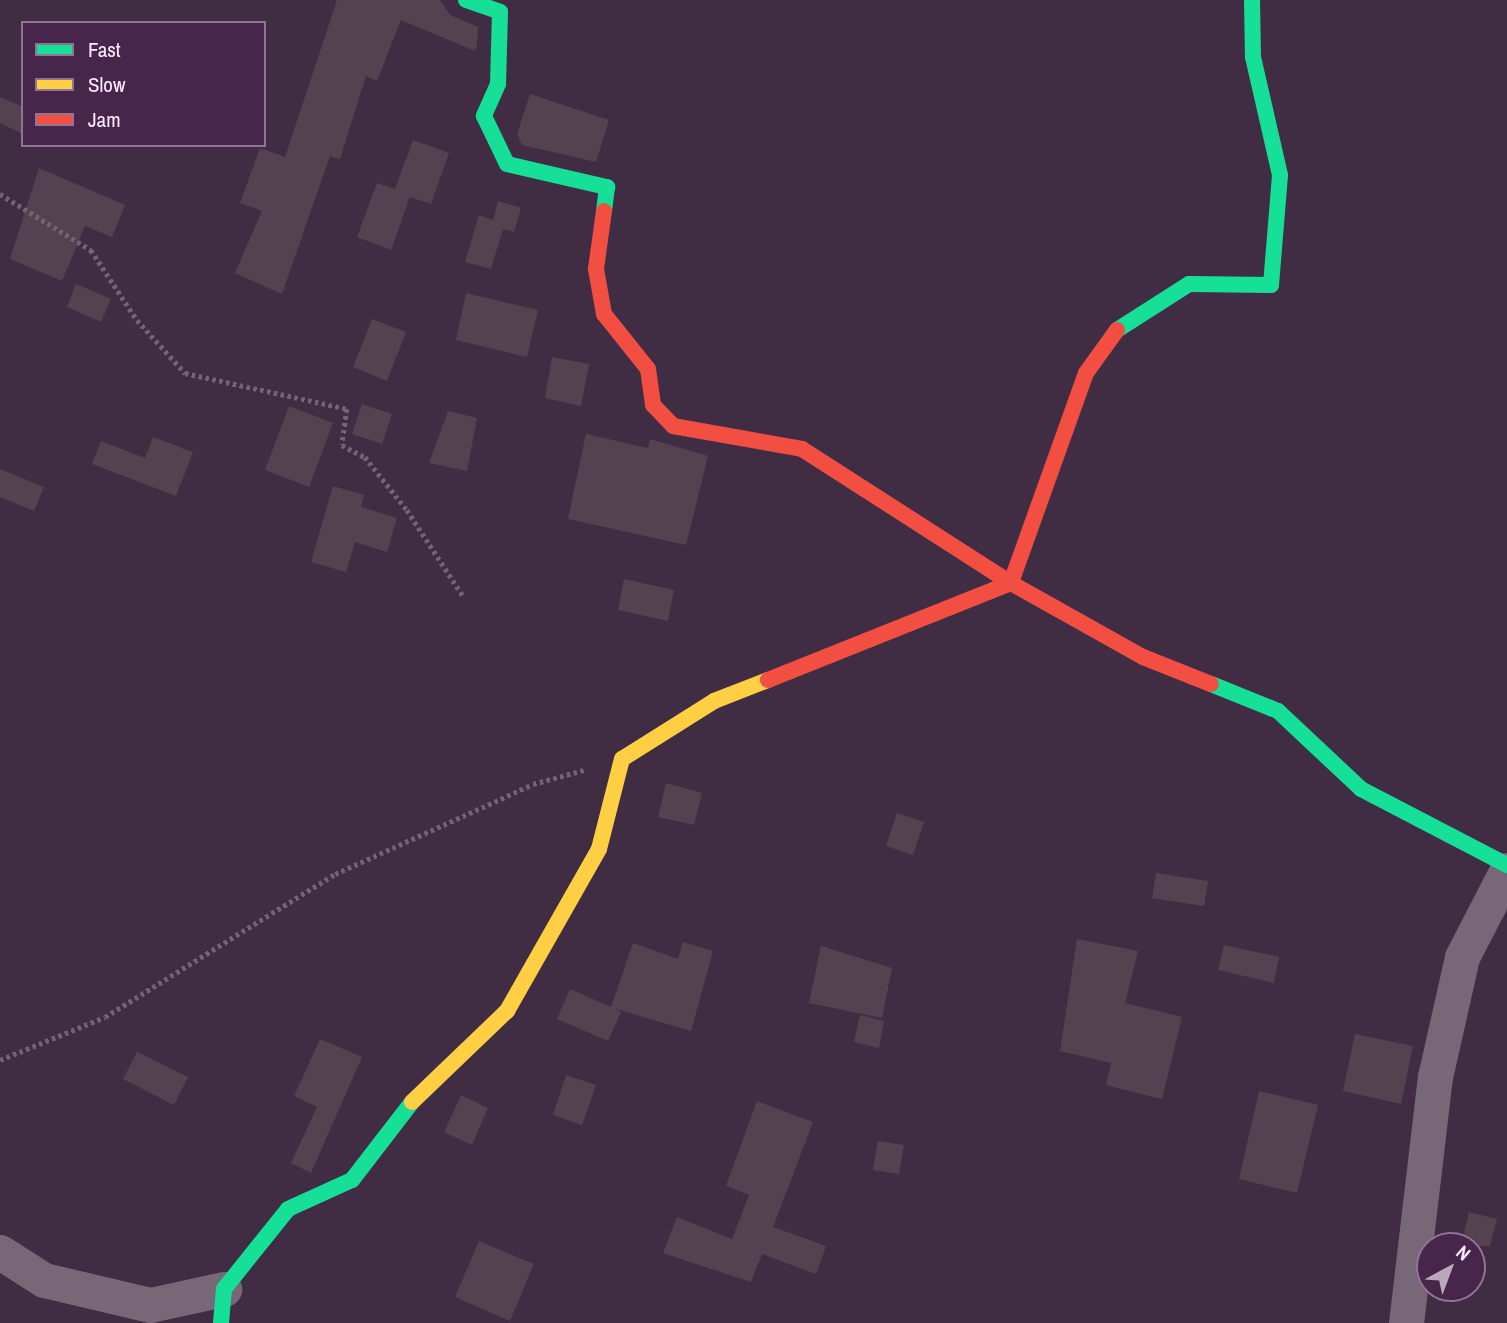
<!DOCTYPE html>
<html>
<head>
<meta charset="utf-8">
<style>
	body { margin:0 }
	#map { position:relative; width:1507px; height:1323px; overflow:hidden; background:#412d43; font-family:"Archivo Narrow",sans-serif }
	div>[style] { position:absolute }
	.building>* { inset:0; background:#544251 }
	.path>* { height:4.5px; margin-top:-2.25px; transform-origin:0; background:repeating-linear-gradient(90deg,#736474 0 3.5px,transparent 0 7px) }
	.street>* { height:35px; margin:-17.5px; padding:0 17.5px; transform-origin:17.5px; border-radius:17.5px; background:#776777 }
	.fast>* { height:16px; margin:-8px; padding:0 8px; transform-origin:8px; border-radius:8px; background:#16e098 }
	.slow>* { height:16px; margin:-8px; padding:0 8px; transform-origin:8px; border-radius:8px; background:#ffcf43 }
	.jam>* { height:16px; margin:-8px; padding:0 8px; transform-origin:8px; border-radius:8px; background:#f24e42 }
	span { translate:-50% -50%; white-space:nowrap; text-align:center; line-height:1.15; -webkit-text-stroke:6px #48254b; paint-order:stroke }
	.legend { position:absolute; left:21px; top:21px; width:245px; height:126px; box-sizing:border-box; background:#48254b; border:2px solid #907493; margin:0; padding:9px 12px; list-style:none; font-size:21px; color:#fdebfe }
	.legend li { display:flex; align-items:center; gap:14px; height:35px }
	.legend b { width:35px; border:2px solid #907493 }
	.north { position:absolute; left:1416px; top:1232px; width:70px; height:70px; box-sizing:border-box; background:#48254b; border:2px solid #907493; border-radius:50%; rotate:41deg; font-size:19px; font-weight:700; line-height:28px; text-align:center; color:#fdebfe }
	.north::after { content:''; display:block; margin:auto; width:24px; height:32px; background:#bba8bd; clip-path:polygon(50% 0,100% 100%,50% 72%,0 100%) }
</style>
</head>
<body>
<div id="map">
	<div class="building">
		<div style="clip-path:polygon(337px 0,440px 0,450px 15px,478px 27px,477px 45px,475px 51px,401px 20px,377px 81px,366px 76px,340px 159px,330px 156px,282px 294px,235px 273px,262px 211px,240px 203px,260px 148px,285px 157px)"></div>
		<div style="clip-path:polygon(530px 94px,609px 120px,596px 162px,522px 145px,517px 134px)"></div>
		<div style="clip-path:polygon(0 97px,23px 107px,23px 134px,0 123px)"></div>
		<div style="clip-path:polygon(413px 140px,449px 153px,431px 204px,410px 197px,391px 250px,357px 237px,377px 183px,395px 189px)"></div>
		<div style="clip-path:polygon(39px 168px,125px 205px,112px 237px,85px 226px,62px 281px,10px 259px)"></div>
		<div style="clip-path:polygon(498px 201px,521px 208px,514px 232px,503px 229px,491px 269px,465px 262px,479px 215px,493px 220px)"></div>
		<div style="clip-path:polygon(76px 284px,111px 299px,101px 322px,67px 307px)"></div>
		<div style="clip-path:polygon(466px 293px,538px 310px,527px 357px,456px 340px)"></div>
		<div style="clip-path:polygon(372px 319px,406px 332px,387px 381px,353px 367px)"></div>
		<div style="clip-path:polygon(552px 357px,589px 364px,581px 406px,545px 398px)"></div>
		<div style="clip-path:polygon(362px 404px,392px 414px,382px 444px,352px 434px)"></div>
		<div style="clip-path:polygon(289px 406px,333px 423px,309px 487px,265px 470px)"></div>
		<div style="clip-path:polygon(448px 411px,477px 418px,467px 471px,429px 463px)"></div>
		<div style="clip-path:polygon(586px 434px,648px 448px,650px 439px,708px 456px,686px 545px,568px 519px)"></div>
		<div style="clip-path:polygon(153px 437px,193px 452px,176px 496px,92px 464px,101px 441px,145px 458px)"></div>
		<div style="clip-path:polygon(0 469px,44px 487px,34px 511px,0 497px)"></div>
		<div style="clip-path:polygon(333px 486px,364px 495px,361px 507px,397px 518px,387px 552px,355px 542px,346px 572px,311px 562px)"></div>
		<div style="clip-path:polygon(624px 579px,674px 590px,668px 621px,618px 610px)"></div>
		<div style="clip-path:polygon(666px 783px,702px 793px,694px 825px,658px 817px)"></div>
		<div style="clip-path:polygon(897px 813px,924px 822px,913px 855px,886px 846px)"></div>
		<div style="clip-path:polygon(1156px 873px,1208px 881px,1204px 906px,1152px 898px)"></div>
		<div style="clip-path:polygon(1077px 939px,1138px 951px,1125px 1003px,1182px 1017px,1162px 1099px,1106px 1085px,1111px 1063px,1060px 1051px)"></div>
		<div style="clip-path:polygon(683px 942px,713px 951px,691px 1031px,616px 1009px,621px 1012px,608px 1041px,557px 1019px,570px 989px,611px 1007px,633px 943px,678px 959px)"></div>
		<div style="clip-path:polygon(1224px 945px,1279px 957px,1274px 983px,1218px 970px)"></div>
		<div style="clip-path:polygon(821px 946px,892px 968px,882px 1018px,809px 1003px)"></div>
		<div style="clip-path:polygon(860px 1015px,884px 1021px,879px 1048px,854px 1042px)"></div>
		<div style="clip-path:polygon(1355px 1034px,1413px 1046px,1401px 1104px,1343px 1091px)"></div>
		<div style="clip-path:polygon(320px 1039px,362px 1057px,311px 1173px,291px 1163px,317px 1107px,294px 1096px)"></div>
		<div style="clip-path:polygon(137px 1052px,188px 1077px,174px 1105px,123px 1079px)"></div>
		<div style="clip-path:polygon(566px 1075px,596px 1085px,582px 1125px,553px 1115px)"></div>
		<div style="clip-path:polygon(1259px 1091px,1318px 1105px,1297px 1193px,1239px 1179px)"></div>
		<div style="clip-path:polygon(461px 1095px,488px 1108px,472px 1145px,444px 1132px)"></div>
		<div style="clip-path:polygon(757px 1101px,813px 1122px,773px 1227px,826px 1246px,816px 1274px,762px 1254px,751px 1282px,663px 1253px,677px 1217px,732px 1239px,749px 1195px,726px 1186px)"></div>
		<div style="clip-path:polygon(878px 1141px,904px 1145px,899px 1174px,873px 1170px)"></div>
		<div style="clip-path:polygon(1469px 1212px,1497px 1219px,1490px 1246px,1461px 1246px)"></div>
		<div style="clip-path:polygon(479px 1241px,534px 1264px,510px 1321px,455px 1297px)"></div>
	</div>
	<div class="path">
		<div style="left:0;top:194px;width:107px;rotate:31.6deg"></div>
		<div style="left:91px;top:250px;width:84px;rotate:56.7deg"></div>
		<div style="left:137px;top:320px;width:72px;rotate:47.8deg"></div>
		<div style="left:185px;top:373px;width:166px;rotate:12.5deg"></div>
		<div style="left:347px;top:409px;width:36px;rotate:98deg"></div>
		<div style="left:342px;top:445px;width:26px;rotate:28deg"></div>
		<div style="left:365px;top:457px;width:68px;rotate:51.6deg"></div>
		<div style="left:407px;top:510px;width:103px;rotate:56.9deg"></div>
		<div style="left:0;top:1060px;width:113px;rotate:-22.3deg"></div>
		<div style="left:105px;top:1017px;width:271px;rotate:-31.9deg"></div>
		<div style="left:335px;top:874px;width:217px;rotate:-24.4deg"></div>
		<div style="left:533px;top:784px;width:53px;rotate:-15.4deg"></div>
	</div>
	<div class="street">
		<div style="left:0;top:1252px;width:52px;rotate:32.5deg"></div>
		<div style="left:44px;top:1280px;width:109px;rotate:13.3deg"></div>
		<div style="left:150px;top:1305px;width:76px;rotate:-12.2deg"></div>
		<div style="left:1406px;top:1323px;width:248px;rotate:-83.3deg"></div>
		<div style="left:1435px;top:1077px;width:123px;rotate:-77.3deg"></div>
		<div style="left:1462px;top:957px;width:98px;rotate:-62.7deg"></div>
	</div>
	<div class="fast">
		<div style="left:466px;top:0;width:36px;rotate:19deg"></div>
		<div style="left:500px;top:12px;width:72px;rotate:91.6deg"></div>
		<div style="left:498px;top:84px;width:35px;rotate:114deg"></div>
		<div style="left:484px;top:116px;width:53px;rotate:64.4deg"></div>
		<div style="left:507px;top:164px;width:103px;rotate:13deg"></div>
		<div style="left:607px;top:187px;width:24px;rotate:97deg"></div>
		<div style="left:1117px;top:330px;width:85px;rotate:-32.6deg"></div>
		<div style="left:1189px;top:284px;width:82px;rotate:0.7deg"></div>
		<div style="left:1271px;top:285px;width:110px;rotate:-85.3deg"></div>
		<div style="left:1280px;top:175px;width:121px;rotate:-102.9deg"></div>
		<div style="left:1253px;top:57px;width:57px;rotate:-91deg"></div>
		<div style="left:1211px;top:684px;width:72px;rotate:21.9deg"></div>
		<div style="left:1278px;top:711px;width:114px;rotate:43.2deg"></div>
		<div style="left:1361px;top:789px;width:165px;rotate:27.5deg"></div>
		<div style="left:221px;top:1323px;width:34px;rotate:-85deg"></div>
		<div style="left:224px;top:1289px;width:102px;rotate:-51.3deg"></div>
		<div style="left:288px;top:1209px;width:70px;rotate:-24.4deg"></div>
		<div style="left:352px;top:1180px;width:98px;rotate:-52.4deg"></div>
	</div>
	<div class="slow">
		<div style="left:412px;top:1102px;width:132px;rotate:-43.8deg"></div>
		<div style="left:507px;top:1011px;width:186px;rotate:-60.4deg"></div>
		<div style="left:599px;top:849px;width:93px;rotate:-75.7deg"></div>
		<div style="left:622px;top:759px;width:109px;rotate:-32.2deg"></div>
		<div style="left:714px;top:701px;width:58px;rotate:-21.3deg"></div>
	</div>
	<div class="jam">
		<div style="left:604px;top:211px;width:59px;rotate:97.9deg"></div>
		<div style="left:596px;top:269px;width:46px;rotate:79.9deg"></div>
		<div style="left:604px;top:314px;width:70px;rotate:51.3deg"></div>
		<div style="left:648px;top:369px;width:36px;rotate:82deg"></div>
		<div style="left:653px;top:405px;width:29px;rotate:46deg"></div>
		<div style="left:673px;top:426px;width:131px;rotate:10.1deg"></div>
		<div style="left:802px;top:449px;width:248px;rotate:32.7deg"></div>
		<div style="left:1117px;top:330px;width:53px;rotate:125.8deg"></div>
		<div style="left:1086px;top:373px;width:223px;rotate:109.7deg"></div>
		<div style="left:1011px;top:583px;width:151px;rotate:29.3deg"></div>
		<div style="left:1143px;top:657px;width:73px;rotate:21.7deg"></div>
		<div style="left:768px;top:680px;width:262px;rotate:-21.8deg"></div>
	</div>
	<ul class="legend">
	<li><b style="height:9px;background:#16e098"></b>Fast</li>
	<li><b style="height:9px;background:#ffcf43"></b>Slow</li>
	<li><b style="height:9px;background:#f24e42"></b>Jam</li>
	</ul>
	<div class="north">N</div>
</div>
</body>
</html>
